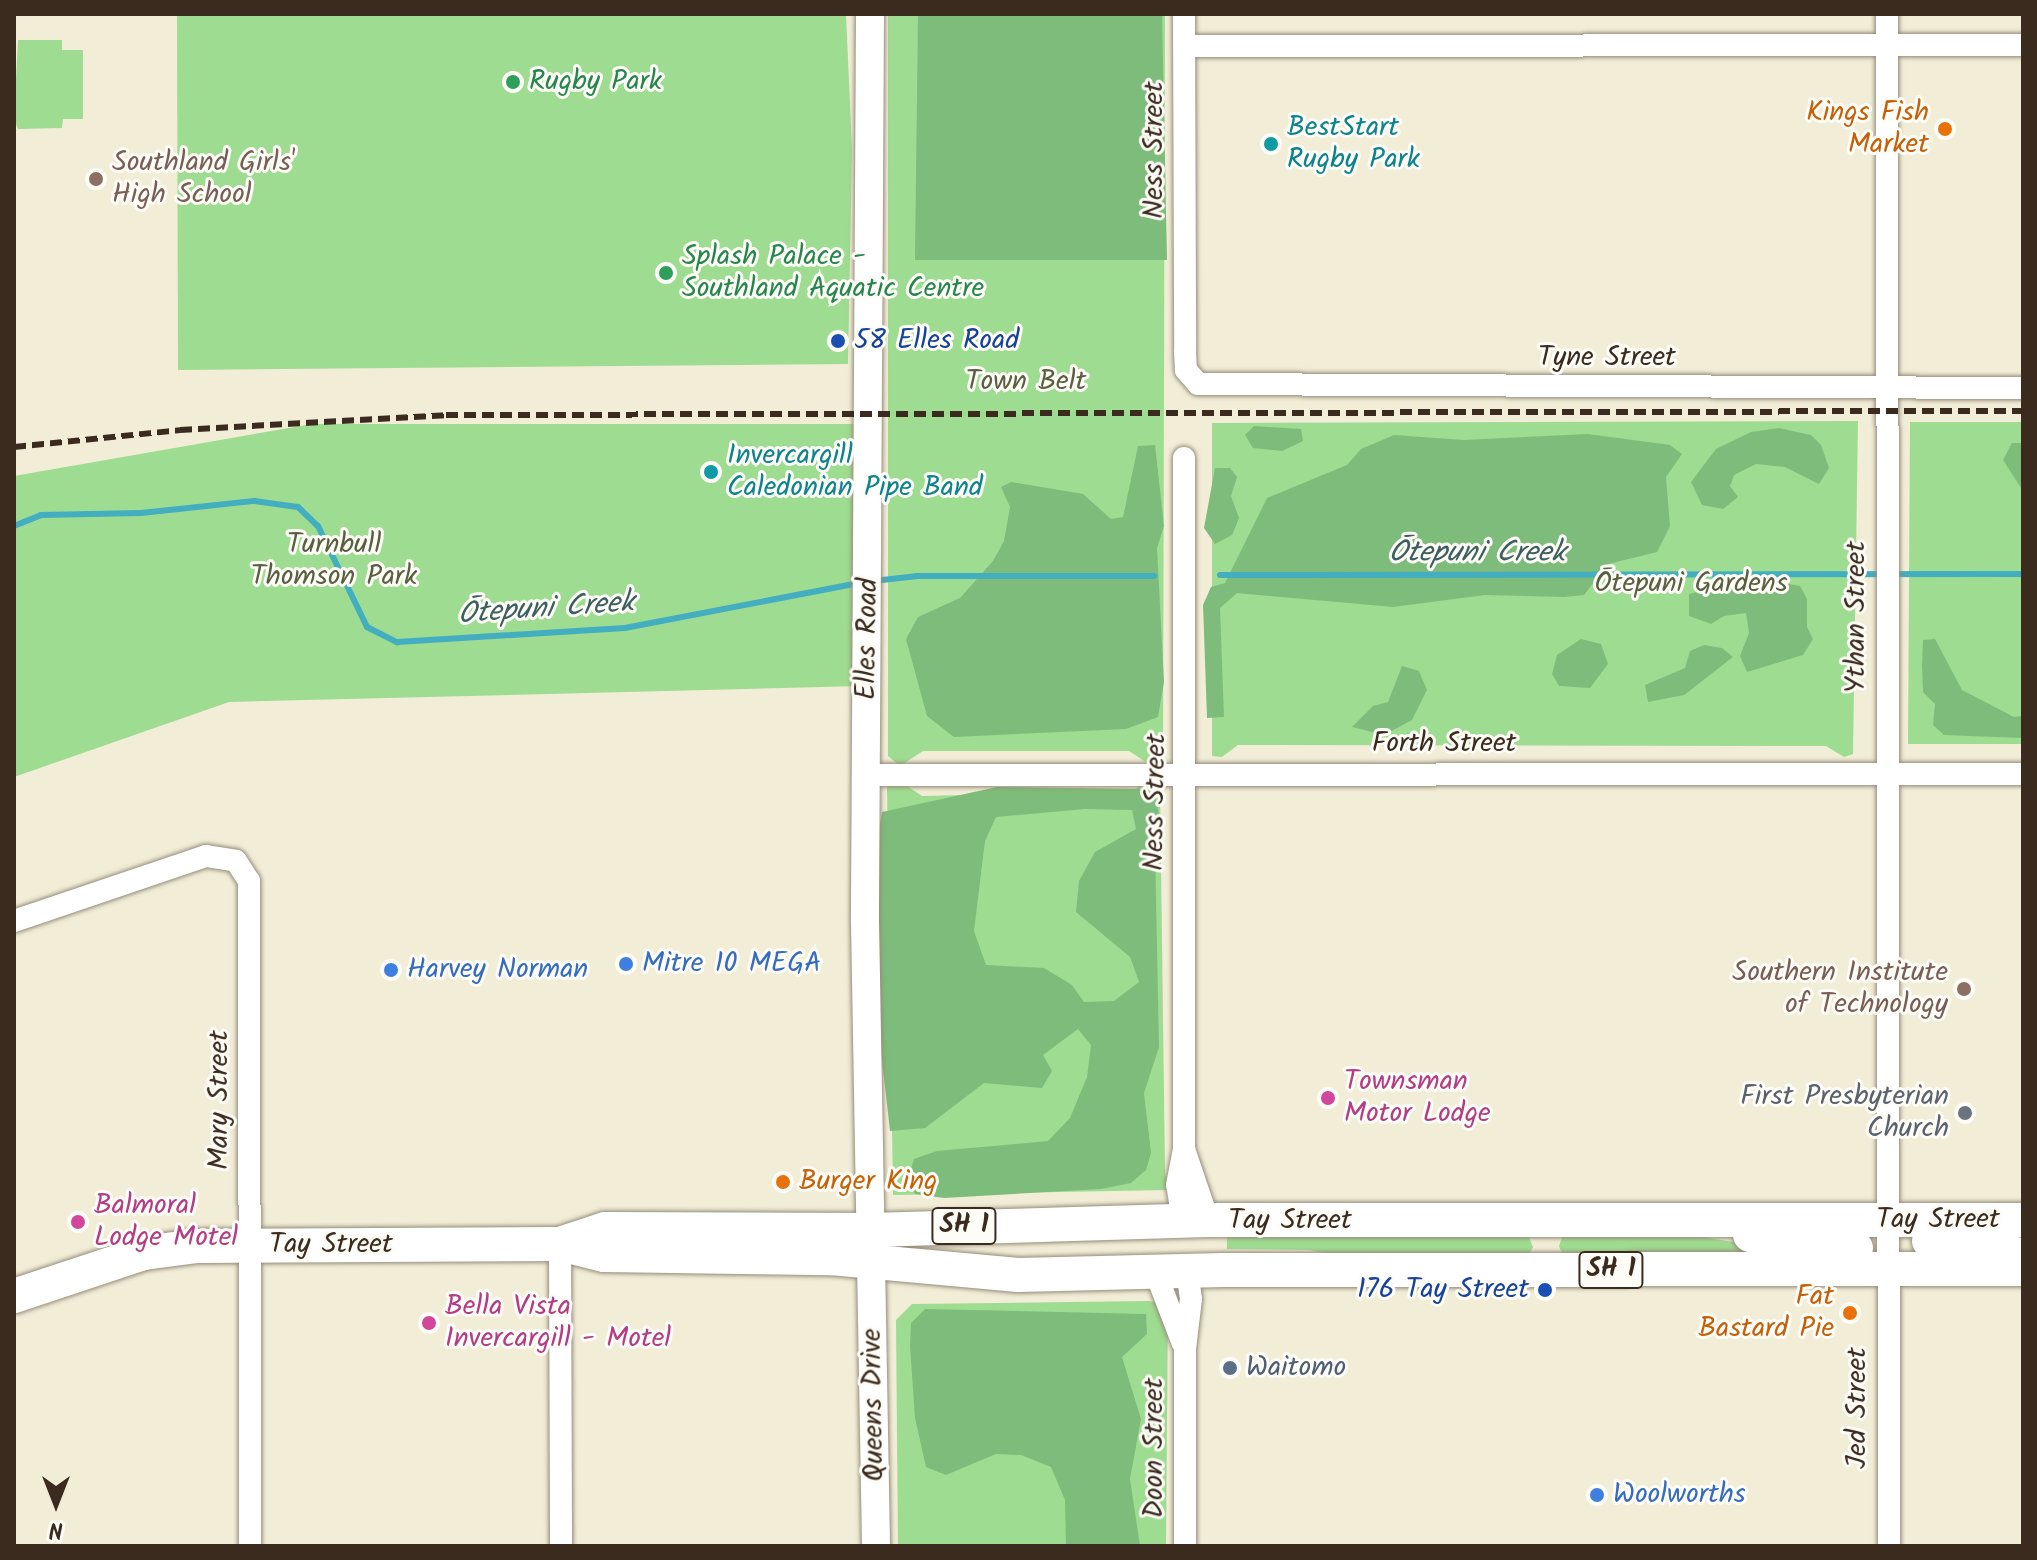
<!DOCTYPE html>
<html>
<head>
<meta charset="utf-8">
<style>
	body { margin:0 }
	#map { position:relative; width:2037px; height:1560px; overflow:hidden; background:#f1edd7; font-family:Kalam,sans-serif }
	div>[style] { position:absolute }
	.green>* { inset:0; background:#9edc91 }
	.forest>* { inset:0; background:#7ebc7b }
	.stream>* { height:6px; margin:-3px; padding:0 3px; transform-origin:3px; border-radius:3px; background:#42aec0 }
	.roads { filter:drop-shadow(0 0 2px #968c7a) drop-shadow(0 0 2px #968c7a) }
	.minor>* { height:22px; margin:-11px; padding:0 11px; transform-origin:11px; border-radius:11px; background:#fff }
	.major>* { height:28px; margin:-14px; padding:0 14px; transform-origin:14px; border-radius:14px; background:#fff }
	.highway>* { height:34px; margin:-17px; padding:0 17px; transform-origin:17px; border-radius:17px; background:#fff }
	.rail>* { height:6px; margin-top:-3px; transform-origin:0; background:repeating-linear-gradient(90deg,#3b2a1e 0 12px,transparent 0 18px) }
	.dots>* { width:22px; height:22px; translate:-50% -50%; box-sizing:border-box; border:4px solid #fdfcf7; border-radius:50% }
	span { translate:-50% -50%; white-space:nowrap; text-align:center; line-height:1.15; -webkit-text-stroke:6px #fdfcf7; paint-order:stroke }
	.shield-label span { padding:2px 6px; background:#fdfcf7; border:2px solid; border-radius:6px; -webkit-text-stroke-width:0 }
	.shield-label { font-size:26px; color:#3b2a1e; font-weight:700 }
	.leisure-label { font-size:28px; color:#27864d }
	.left { translate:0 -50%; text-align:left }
	.food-label { font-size:28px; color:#c56008 }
	.right { translate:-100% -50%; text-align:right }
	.culture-label { font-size:28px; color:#0d838f }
	.street-label { font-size:28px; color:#3b2a1e }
	.education-label { font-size:28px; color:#785e54 }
	.transit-label { font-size:28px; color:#164399 }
	.park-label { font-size:28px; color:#595f40 }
	.shop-label { font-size:28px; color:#366cbe }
	.hotel-label { font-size:28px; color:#b23c85 }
	.worship-label { font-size:28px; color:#5b616d }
	.service-label { font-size:28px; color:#4e5e75 }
	.water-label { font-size:30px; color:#3e5f5f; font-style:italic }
	.frame { position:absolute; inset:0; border:16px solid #3b2a1e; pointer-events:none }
	.north { position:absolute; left:16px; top:1464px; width:80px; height:80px; -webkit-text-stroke:6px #fdfcf7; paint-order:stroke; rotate:180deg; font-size:22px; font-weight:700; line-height:32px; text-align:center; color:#3b2a1e }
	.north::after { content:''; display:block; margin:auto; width:28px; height:36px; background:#3b2a1e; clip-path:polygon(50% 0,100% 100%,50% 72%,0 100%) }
</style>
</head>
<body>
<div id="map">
	<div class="green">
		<div style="clip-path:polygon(177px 14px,846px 14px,852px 150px,848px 364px,178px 370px)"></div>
		<div style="clip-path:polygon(888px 14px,1165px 14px,1163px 761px,1152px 766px,1129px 751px,923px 751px,900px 766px,888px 756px)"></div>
		<div style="clip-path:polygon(18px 40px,62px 40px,62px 50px,83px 50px,83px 119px,63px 119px,62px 128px,18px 129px,14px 119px)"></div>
		<div style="clip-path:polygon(1858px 421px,1853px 754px,1844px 757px,1826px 746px,1238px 745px,1222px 757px,1212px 756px,1212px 423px)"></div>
		<div style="clip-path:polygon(1910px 422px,2023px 422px,2023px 744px,1908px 744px)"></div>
		<div style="clip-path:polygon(312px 424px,861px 424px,861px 686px,229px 702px,14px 777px,14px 476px)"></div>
		<div style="clip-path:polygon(898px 780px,922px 796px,1132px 791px,1146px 782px,1160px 785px,1165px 1172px,1169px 1190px,893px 1195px,887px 787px)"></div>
		<div style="clip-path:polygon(1227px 1232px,1528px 1235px,1533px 1247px,1529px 1255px,1343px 1257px,1310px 1250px,1227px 1249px)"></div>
		<div style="clip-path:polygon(1673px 1232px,1812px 1255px,1562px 1254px,1559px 1246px,1563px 1235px)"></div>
		<div style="clip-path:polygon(1148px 1301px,1168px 1304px,1166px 1546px,898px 1546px,896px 1320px,912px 1304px)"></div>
	</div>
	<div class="forest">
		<div style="clip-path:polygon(918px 14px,1162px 14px,1167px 260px,915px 260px)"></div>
		<div style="clip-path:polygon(1254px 426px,1301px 429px,1303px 441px,1282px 451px,1253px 448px,1245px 435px)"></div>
		<div style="clip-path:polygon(1779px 428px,1811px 435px,1821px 445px,1829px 468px,1819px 484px,1785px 467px,1756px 464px,1734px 475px,1730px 486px,1738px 497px,1723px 509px,1702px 505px,1691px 482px,1716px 449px,1751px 432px)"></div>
		<div style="clip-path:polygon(1588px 434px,1670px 445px,1682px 454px,1666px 477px,1670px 526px,1657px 552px,1608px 564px,1584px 595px,1564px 597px,1485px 595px,1393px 607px,1237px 593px,1220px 608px,1224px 717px,1207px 718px,1203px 605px,1211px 587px,1225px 583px,1267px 498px,1347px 465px,1361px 449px,1394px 435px,1464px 440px)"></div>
		<div style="clip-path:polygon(2012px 443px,2023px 443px,2023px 491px,2003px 460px)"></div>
		<div style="clip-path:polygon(1155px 445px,1164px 526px,1157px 548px,1164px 682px,1158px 717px,1126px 729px,954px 737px,927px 716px,906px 639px,918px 617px,960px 598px,993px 561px,1004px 541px,1010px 507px,1001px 487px,1011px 482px,1083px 494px,1111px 519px,1123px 517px,1138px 446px)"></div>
		<div style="clip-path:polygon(1215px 468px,1230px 468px,1237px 477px,1231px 496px,1239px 518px,1232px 535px,1215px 544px,1204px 528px)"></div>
		<div style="clip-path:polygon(1756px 578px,1800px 586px,1807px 599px,1807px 627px,1813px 639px,1803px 655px,1747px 672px,1740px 656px,1749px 633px,1746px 613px,1724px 616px,1711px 624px,1689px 616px,1689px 594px)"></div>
		<div style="clip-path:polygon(1581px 639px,1601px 644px,1608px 664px,1590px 688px,1559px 686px,1552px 674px,1557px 655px)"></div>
		<div style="clip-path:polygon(1935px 639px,1962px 690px,2014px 717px,2023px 716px,2023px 738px,1944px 735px,1933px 725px,1935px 704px,1923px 692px,1922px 665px,1923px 640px)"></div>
		<div style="clip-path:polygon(1704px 645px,1722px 648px,1733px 657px,1684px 695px,1648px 702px,1645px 685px,1685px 668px,1690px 651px)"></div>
		<div style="clip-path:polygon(1402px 666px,1419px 671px,1427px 690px,1412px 720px,1384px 735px,1352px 727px,1373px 706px,1388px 702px)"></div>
		<div style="clip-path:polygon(evenodd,997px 787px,1149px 789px,1156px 798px,1160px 820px,1155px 847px,1159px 1047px,1144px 1093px,1151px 1153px,1146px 1170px,1131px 1183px,1101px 1189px,944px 1198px,915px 1194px,908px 1179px,914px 1159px,937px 1151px,1048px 1141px,1070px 1118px,1087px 1077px,1091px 1045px,1078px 1029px,1043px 1055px,1052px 1071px,1042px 1088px,984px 1083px,925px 1128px,890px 1131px,875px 998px,876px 849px,882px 812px,997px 787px,1085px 809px,1132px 810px,1136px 829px,1095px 852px,1079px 881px,1076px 912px,1130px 957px,1139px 982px,1114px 1001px,1084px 1002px,1072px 985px,1044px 968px,986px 965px,974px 931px,985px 841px,996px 817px,1085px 809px)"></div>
		<div style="clip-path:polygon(925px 1309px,1146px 1314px,1147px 1334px,1122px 1357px,1141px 1419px,1130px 1479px,1140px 1546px,1066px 1546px,1065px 1500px,1051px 1467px,1021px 1455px,996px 1454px,946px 1475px,926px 1467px,915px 1418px,910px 1346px,911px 1323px)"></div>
	</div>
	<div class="stream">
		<div style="left:14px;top:526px;width:29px;rotate:-22deg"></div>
		<div style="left:41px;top:515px;width:100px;rotate:-1.1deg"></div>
		<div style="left:141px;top:513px;width:114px;rotate:-6.1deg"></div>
		<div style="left:254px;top:501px;width:44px;rotate:7.8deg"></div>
		<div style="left:298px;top:507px;width:28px;rotate:44deg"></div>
		<div style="left:318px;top:526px;width:112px;rotate:64.1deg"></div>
		<div style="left:367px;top:627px;width:34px;rotate:27deg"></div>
		<div style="left:397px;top:642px;width:228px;rotate:-3.5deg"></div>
		<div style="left:625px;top:628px;width:237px;rotate:-10.9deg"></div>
		<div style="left:1220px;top:575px;width:803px;rotate:-0.07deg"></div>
		<div style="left:873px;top:581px;width:45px;rotate:-6.3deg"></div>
		<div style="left:918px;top:576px;width:236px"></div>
	</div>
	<div class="roads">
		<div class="minor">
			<div style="left:1184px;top:14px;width:338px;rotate:89.8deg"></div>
			<div style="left:1185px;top:352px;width:18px;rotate:87deg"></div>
			<div style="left:1186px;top:370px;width:18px;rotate:49deg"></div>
			<div style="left:1198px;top:384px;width:825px;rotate:0.28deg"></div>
			<div style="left:1887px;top:14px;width:1532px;rotate:89.93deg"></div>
			<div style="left:1185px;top:46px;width:838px;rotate:-0.07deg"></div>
			<div style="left:866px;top:775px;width:1157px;rotate:-0.05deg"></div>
			<div style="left:14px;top:921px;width:203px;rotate:-18.7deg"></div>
			<div style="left:206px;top:856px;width:30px;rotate:9deg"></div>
			<div style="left:236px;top:861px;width:24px;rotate:57deg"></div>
			<div style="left:249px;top:881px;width:665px;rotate:89.91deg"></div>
			<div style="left:1184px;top:1149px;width:75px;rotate:71.3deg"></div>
			<div style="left:1183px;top:1221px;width:36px;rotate:-99deg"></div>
			<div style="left:1177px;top:1185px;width:38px;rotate:-79deg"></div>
			<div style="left:1184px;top:1148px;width:690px;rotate:-90deg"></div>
			<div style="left:560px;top:1244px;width:302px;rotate:89.8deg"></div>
			<div style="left:1155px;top:1271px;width:78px;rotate:69deg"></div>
			<div style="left:1185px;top:1546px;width:197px;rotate:-90deg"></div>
			<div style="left:1185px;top:1349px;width:50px;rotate:-83.2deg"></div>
			<div style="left:1191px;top:1299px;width:29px;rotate:-98deg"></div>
		</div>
		<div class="major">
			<div style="left:870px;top:14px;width:907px;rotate:90.32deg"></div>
			<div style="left:865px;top:921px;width:625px;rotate:88.99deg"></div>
		</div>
		<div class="highway">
			<div style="left:1750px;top:1235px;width:64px;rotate:10.8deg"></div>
			<div style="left:1813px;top:1247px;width:43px;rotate:1.3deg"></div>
			<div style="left:1929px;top:1241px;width:95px;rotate:8.5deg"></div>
			<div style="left:560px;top:1244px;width:47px;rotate:-18.4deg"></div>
			<div style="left:605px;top:1229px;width:266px;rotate:0.2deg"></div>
			<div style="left:871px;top:1230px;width:337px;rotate:-1.7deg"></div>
			<div style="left:1208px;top:1220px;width:815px"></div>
			<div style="left:14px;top:1296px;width:137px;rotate:-18.3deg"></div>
			<div style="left:144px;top:1253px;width:52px;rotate:-7.7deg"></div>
			<div style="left:196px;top:1246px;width:364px;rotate:-0.3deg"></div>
			<div style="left:560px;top:1244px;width:45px;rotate:14deg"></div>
			<div style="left:604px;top:1255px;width:227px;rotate:0.8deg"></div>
			<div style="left:831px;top:1258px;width:188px;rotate:5.2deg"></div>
			<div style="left:1018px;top:1275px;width:205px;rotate:-1.4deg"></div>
			<div style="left:1223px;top:1270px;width:800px;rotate:-0.07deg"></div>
		</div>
	</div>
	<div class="rail">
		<div style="left:14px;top:447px;width:167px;rotate:-5.8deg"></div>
		<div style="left:180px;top:430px;width:266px;rotate:-3.2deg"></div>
		<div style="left:446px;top:415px;width:1577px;rotate:-0.15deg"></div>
	</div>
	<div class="dots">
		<div style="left:513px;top:82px;background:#2e9e5b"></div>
		<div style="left:1945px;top:129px;background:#e8710a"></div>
		<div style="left:1271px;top:144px;background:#0f9aa8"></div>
		<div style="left:96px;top:179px;background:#8d6e63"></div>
		<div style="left:666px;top:273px;background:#2e9e5b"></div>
		<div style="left:838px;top:341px;background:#1a4fb4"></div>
		<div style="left:711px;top:472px;background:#0f9aa8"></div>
		<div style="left:626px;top:964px;background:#3f7fe0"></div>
		<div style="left:391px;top:970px;background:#3f7fe0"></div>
		<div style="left:1964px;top:989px;background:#8d6e63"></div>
		<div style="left:1328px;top:1098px;background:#d1479c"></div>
		<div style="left:1965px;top:1113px;background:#6b7280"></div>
		<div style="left:783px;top:1182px;background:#e8710a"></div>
		<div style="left:78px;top:1222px;background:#d1479c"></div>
		<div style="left:1545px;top:1290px;background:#1a4fb4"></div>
		<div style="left:1850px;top:1313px;background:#e8710a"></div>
		<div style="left:429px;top:1323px;background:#d1479c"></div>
		<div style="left:1230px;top:1368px;background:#5c6f8a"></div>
		<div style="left:1597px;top:1495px;background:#3f7fe0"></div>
	</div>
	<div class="shield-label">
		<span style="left:964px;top:1226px">SH 1</span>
		<span style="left:1611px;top:1270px">SH 1</span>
	</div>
	<div class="leisure-label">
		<span class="left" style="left:529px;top:82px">Rugby Park</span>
		<span class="left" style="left:682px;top:273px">Splash Palace -<br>Southland Aquatic Centre</span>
	</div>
	<div class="food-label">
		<span class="right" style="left:1929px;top:129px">Kings Fish<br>Market</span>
		<span class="left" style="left:799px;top:1182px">Burger King</span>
		<span class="right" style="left:1834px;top:1313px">Fat<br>Bastard Pie</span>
	</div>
	<div class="culture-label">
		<span class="left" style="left:1287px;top:144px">BestStart<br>Rugby Park</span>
		<span class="left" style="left:727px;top:472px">Invercargill<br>Caledonian Pipe Band</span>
	</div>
	<div class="street-label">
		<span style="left:1155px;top:150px;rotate:-90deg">Ness Street</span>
		<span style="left:1607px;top:358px">Tyne Street</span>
		<span style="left:1857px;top:617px;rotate:-90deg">Ythan Street</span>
		<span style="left:868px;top:639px;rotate:-89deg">Elles Road</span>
		<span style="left:1444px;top:744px">Forth Street</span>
		<span style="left:1156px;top:802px;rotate:-89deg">Ness Street</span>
		<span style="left:220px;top:1100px;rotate:-90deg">Mary Street</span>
		<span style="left:1938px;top:1220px">Tay Street</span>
		<span style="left:1290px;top:1221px">Tay Street</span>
		<span style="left:331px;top:1245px">Tay Street</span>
		<span style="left:874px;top:1405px;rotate:-91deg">Queens Drive</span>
		<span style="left:1858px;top:1408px;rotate:-90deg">Jed Street</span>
		<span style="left:1155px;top:1448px;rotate:-90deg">Doon Street</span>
	</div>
	<div class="education-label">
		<span class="left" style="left:112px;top:179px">Southland Girls'<br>High School</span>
		<span class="right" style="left:1948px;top:989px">Southern Institute<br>of Technology</span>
	</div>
	<div class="transit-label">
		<span class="left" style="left:854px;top:341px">58 Elles Road</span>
		<span class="right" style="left:1529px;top:1290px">176 Tay Street</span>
	</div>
	<div class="park-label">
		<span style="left:1026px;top:382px">Town Belt</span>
		<span style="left:334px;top:561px">Turnbull<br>Thomson Park</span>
		<span style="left:1691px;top:584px">Ōtepuni Gardens</span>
	</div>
	<div class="shop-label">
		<span class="left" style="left:642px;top:964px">Mitre 10 MEGA</span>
		<span class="left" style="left:407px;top:970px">Harvey Norman</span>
		<span class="left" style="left:1613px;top:1495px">Woolworths</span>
	</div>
	<div class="hotel-label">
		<span class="left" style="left:1344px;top:1098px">Townsman<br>Motor Lodge</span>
		<span class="left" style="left:94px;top:1222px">Balmoral<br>Lodge Motel</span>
		<span class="left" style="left:445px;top:1323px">Bella Vista<br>Invercargill - Motel</span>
	</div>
	<div class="worship-label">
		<span class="right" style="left:1949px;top:1113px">First Presbyterian<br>Church</span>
	</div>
	<div class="service-label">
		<span class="left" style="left:1246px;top:1368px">Waitomo</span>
	</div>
	<div class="water-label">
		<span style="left:1477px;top:553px">Ōtepuni Creek</span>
		<span style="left:546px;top:609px;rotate:-4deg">Ōtepuni Creek</span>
	</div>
	<div class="frame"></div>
	<div class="north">N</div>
</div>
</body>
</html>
